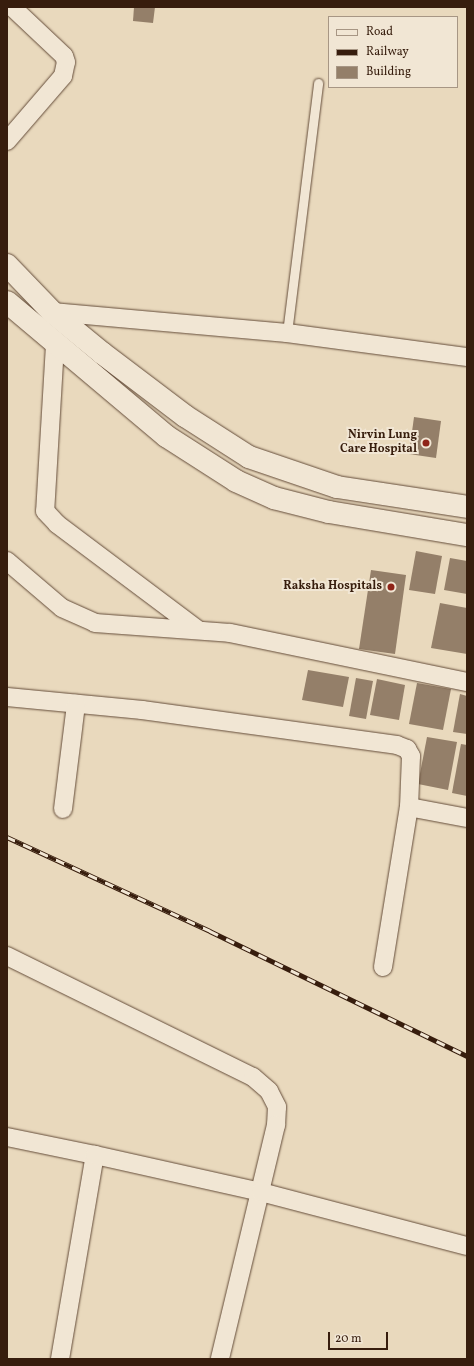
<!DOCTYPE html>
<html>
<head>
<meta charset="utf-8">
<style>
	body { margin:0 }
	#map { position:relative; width:474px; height:1366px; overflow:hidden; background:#e9d9bd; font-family:Vollkorn,serif }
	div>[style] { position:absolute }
	.building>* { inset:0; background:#947f69 }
	.roads { filter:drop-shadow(0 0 1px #644c39) drop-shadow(0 0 1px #644c39) }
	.service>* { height:9px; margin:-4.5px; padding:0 4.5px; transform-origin:4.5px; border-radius:4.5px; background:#f1e6d4 }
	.minor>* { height:18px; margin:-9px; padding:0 9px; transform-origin:9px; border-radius:9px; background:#f1e6d4 }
	.secondary>* { height:22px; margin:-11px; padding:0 11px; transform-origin:11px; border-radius:11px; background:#f1e6d4 }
	.rail>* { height:4.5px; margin-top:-2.25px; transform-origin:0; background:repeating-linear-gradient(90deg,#f1e6d4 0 9px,#371d0d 0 18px); box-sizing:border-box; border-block:1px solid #371d0d }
	.dots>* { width:11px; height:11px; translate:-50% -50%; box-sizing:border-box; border:2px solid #f1e6d4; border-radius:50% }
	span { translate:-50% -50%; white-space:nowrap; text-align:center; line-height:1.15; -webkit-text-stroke:4px #f1e6d4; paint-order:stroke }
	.poi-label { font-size:12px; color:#371d0d; font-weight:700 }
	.right { translate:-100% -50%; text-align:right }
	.frame { position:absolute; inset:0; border:8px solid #371d0d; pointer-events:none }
	.legend { position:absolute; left:328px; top:16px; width:130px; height:72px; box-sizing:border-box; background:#f1e6d4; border:1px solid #a79684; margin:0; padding:5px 7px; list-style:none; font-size:12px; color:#371d0d }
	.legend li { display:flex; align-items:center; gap:8px; height:20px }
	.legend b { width:20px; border:1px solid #a79684 }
	.scale { position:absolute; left:328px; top:1332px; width:60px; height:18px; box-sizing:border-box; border:2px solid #371d0d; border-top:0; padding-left:5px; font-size:12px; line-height:14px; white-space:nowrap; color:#371d0d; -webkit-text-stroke:3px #f1e6d4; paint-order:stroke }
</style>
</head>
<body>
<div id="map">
	<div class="building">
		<div style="clip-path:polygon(134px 7px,155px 7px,153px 23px,133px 21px)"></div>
		<div style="clip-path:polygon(414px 417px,441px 421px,436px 458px,409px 454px)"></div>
		<div style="clip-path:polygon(416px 551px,442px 556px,435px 594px,409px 590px)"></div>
		<div style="clip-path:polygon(450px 558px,467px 561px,467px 594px,444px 590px)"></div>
		<div style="clip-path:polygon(371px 570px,406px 575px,395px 654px,359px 649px)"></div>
		<div style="clip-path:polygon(440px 603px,467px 608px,467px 654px,431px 648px)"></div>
		<div style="clip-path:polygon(308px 670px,349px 677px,343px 707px,302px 700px)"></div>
		<div style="clip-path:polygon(356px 678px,373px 681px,366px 719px,349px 716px)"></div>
		<div style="clip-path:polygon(377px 679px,405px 685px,399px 720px,370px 715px)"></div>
		<div style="clip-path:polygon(417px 683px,451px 689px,443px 730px,409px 724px)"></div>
		<div style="clip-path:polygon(460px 694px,467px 696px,467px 734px,453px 732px)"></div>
		<div style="clip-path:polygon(427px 737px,457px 742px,448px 790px,418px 784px)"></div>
		<div style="clip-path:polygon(461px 744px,467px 745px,467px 796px,452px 793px)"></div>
	</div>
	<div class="roads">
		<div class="service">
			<div style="left:287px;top:333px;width:252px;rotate:-82.9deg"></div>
		</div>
		<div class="minor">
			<div style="left:7px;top:141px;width:86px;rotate:-49.3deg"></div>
			<div style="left:63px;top:76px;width:14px;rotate:-78deg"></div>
			<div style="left:66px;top:62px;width:6px;rotate:-108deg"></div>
			<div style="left:64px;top:56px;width:71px;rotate:-136.7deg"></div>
			<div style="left:52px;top:312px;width:236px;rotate:5.1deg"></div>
			<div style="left:287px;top:333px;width:182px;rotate:7.6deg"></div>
			<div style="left:55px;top:345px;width:166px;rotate:93.4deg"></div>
			<div style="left:45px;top:511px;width:18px;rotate:47deg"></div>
			<div style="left:57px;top:524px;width:176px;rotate:36.9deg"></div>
			<div style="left:7px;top:561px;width:72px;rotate:40.5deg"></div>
			<div style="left:62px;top:608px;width:36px;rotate:24deg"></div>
			<div style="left:95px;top:623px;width:135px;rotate:4.2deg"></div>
			<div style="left:230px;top:633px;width:242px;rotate:11.7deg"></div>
			<div style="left:7px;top:697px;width:136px;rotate:5.5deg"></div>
			<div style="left:142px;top:710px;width:257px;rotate:7.8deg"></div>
			<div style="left:397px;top:745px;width:11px;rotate:22deg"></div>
			<div style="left:407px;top:749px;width:8px;rotate:60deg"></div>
			<div style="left:411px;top:756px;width:51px;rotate:92.2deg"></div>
			<div style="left:63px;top:809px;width:106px;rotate:-82.9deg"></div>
			<div style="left:7px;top:956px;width:274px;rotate:26.2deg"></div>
			<div style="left:253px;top:1077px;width:21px;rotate:41deg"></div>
			<div style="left:269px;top:1091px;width:18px;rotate:63deg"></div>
			<div style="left:277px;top:1107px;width:18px;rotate:93deg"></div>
			<div style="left:276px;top:1125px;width:241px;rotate:103.5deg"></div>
			<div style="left:383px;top:967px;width:162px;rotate:-80.8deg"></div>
			<div style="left:409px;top:807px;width:59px;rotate:10.7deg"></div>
			<div style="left:7px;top:1137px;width:90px;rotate:11.6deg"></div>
			<div style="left:60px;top:1359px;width:207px;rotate:-80.3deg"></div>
			<div style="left:95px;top:1155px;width:170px;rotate:12.6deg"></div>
			<div style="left:261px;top:1192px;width:213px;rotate:14.7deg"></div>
		</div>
		<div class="secondary">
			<div style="left:7px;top:265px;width:65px;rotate:46.2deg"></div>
			<div style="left:52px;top:312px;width:65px;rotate:39.4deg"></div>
			<div style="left:102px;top:353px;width:104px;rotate:37.2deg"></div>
			<div style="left:185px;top:416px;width:76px;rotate:32.6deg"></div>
			<div style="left:249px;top:457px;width:93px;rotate:18.8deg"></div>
			<div style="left:337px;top:487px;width:132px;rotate:8.7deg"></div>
			<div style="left:7px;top:302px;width:208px;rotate:40.1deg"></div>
			<div style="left:166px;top:436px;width:83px;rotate:32.7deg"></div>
			<div style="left:236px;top:481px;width:42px;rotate:24.1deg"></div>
			<div style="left:274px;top:498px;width:57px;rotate:14.3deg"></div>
			<div style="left:329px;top:512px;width:140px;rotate:9.5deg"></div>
		</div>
	</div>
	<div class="rail">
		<div style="left:7px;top:837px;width:224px;rotate:24.8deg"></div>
		<div style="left:210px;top:931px;width:286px;rotate:25.9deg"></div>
	</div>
	<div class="dots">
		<div style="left:426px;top:443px;background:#8f2418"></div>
		<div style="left:391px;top:587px;background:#8f2418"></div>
	</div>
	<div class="poi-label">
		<span class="right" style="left:417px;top:443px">Nirvin Lung<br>Care Hospital</span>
		<span class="right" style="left:382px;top:587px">Raksha Hospitals</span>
	</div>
	<div class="frame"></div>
	<ul class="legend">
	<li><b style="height:5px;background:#f1e6d4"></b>Road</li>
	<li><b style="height:5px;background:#371d0d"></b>Railway</li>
	<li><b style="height:11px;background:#947f69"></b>Building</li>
	</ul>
	<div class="scale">20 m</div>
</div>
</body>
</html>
